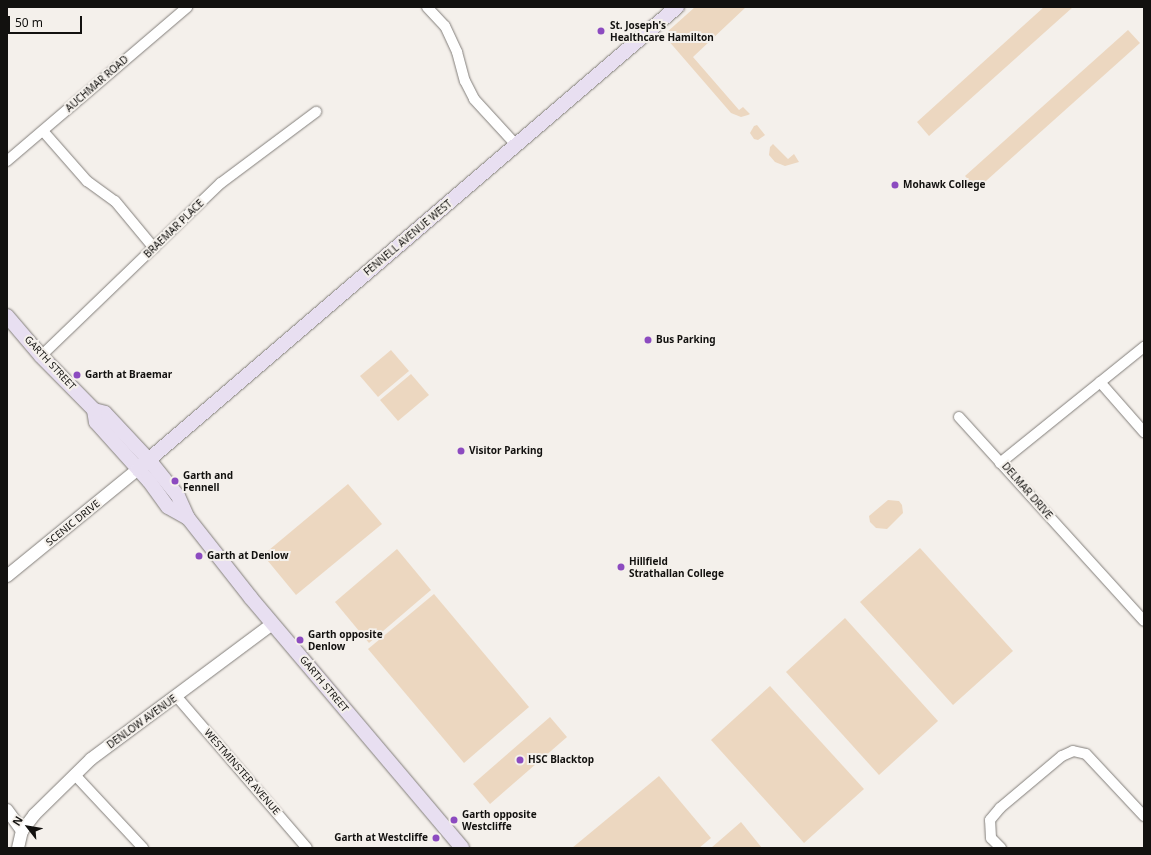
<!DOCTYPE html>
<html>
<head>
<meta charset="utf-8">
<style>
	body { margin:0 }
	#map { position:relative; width:1151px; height:855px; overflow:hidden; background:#f4f0eb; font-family:"Noto Sans",sans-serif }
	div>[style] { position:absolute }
	.green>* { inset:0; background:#ecd7c0 }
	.roads { filter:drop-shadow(0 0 1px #827e7a) drop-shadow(0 0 1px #827e7a) }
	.minor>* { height:10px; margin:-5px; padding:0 5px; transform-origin:5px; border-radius:5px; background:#fff }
	.tertiary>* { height:12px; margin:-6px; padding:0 6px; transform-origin:6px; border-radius:6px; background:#fff }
	.secondary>* { height:14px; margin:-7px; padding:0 7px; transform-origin:7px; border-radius:7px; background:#e8dff1 }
	.dots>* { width:11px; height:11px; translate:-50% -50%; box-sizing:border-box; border:2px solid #f4f0eb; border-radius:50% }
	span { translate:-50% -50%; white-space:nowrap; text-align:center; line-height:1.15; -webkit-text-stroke:4px #f4f0eb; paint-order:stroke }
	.poi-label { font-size:10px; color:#12110f; font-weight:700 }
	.left { translate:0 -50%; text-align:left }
	.right { translate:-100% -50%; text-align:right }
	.street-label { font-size:10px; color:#12110f }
	.frame { position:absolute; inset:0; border:8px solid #12110f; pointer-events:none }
	.north { position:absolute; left:8px; top:807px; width:40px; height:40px; -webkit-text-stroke:3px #f4f0eb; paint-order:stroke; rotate:301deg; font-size:11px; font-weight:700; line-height:16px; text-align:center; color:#12110f }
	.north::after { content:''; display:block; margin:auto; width:14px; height:18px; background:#12110f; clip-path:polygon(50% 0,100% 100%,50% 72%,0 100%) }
	.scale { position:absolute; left:8px; top:16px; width:74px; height:18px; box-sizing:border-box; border:2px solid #12110f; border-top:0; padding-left:5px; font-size:12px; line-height:14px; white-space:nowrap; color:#12110f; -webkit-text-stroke:3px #f4f0eb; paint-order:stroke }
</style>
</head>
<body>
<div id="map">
	<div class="green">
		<div style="clip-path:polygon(695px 7px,746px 7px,693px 57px,739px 110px,743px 107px,750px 114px,748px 115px,741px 117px,731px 113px,667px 39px,666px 33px)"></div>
		<div style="clip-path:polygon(1044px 7px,1073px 7px,929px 136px,917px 122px)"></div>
		<div style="clip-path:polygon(1128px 30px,1140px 43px,977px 189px,965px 176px)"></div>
		<div style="clip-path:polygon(757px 125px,765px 135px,758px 140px,754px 139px,750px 133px,754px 126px)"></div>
		<div style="clip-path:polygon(773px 144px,788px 159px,794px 154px,799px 162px,785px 166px,775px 162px,769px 155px,770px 147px)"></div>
		<div style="clip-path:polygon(391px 350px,409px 371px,378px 397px,360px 376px)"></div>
		<div style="clip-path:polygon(411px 374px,429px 395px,398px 421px,380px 400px)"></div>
		<div style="clip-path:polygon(348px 484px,382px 524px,296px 595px,263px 555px)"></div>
		<div style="clip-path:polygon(888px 500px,899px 501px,902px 505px,903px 513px,887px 529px,876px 528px,870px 522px,869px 516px)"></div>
		<div style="clip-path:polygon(920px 548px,1013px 651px,953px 705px,860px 602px)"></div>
		<div style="clip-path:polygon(397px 549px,431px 590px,369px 643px,335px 602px)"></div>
		<div style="clip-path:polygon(434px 594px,529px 707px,464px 763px,368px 649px)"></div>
		<div style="clip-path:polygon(845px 618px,938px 721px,879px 775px,786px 672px)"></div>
		<div style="clip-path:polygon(770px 686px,864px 789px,804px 843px,711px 740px)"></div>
		<div style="clip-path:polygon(550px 717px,567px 737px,490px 804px,473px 784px)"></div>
		<div style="clip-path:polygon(659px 776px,711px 838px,699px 848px,572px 848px)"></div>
		<div style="clip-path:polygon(741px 822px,762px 848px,711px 848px)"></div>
	</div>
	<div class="roads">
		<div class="minor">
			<div style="left:427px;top:7px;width:26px;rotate:47deg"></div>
			<div style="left:445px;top:26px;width:29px;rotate:65deg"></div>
			<div style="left:457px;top:52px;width:30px;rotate:75deg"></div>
			<div style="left:465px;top:81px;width:20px;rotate:63deg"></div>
			<div style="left:474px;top:99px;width:64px;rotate:47.5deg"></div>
			<div style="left:43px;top:131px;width:67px;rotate:48.7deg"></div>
			<div style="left:87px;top:181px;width:34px;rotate:36deg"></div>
			<div style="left:115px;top:201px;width:61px;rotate:50.3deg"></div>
			<div style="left:7px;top:161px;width:237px;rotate:-40.5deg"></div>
			<div style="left:41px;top:356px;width:250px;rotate:-43.9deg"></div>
			<div style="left:221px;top:183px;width:119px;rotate:-36.8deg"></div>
			<div style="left:1100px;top:382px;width:67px;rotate:48.7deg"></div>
			<div style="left:959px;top:417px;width:275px;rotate:47.8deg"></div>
			<div style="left:1000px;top:463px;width:185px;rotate:-38.9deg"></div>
			<div style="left:177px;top:697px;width:199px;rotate:49.3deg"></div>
			<div style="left:75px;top:775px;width:100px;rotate:47deg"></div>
			<div style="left:1001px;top:848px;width:14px;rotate:-135deg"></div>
			<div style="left:991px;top:838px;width:18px;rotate:-93deg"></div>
			<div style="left:990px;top:820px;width:16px;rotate:-50deg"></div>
			<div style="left:1000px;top:808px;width:81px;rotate:-40deg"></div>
			<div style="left:1062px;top:756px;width:12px;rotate:-24deg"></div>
			<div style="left:1073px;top:751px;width:13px;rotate:13deg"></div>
			<div style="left:1086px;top:754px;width:85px;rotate:46.9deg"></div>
		</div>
		<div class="tertiary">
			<div style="left:7px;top:576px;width:169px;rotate:-39.2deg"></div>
			<div style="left:7px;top:810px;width:26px;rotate:54deg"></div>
			<div style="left:18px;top:848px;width:17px;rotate:-77deg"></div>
			<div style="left:22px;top:831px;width:20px;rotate:-53deg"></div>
			<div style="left:34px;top:815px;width:80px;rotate:-44.5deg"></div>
			<div style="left:91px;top:759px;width:226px;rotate:-36.7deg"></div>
		</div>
		<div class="secondary">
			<div style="left:7px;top:316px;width:52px;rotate:49.6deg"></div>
			<div style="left:41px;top:356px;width:76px;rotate:45.5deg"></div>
			<div style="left:94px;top:410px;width:11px;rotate:15deg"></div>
			<div style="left:105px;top:413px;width:64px;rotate:46.9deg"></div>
			<div style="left:149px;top:460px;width:46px;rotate:51.1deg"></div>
			<div style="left:178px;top:496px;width:24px;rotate:66deg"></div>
			<div style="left:188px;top:518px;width:102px;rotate:51.8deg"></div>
			<div style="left:251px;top:598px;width:327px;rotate:49.8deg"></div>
			<div style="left:94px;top:410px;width:12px;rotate:81deg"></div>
			<div style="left:96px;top:422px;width:79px;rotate:48.1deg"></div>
			<div style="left:149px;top:481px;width:32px;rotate:54deg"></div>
			<div style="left:168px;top:507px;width:23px;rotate:29deg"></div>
			<div style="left:138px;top:469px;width:710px;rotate:-40.6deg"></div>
		</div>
	</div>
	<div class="dots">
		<div style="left:601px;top:31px;background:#8c4bc0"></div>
		<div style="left:895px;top:185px;background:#8c4bc0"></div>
		<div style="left:648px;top:340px;background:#8c4bc0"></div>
		<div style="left:77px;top:375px;background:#8c4bc0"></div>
		<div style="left:461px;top:451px;background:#8c4bc0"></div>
		<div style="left:175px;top:481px;background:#8c4bc0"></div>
		<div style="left:199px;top:556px;background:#8c4bc0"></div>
		<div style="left:621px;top:567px;background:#8c4bc0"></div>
		<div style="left:300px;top:640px;background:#8c4bc0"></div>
		<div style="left:520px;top:760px;background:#8c4bc0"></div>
		<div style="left:454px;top:820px;background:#8c4bc0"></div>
		<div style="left:436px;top:838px;background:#8c4bc0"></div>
	</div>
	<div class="poi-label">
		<span class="left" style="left:610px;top:31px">St. Joseph's<br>Healthcare Hamilton</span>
		<span class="left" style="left:903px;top:185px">Mohawk College</span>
		<span class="left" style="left:656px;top:340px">Bus Parking</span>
		<span class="left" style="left:85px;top:375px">Garth at Braemar</span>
		<span class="left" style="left:469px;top:451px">Visitor Parking</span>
		<span class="left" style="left:183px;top:481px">Garth and<br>Fennell</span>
		<span class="left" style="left:207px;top:556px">Garth at Denlow</span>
		<span class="left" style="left:629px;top:567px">Hillfield<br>Strathallan College</span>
		<span class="left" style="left:308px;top:640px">Garth opposite<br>Denlow</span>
		<span class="left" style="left:528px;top:760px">HSC Blacktop</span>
		<span class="left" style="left:462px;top:820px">Garth opposite<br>Westcliffe</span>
		<span class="right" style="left:428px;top:838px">Garth at Westcliffe</span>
	</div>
	<div class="street-label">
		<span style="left:97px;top:84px;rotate:-41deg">AUCHMAR ROAD</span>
		<span style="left:174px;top:229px;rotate:-44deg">BRAEMAR PLACE</span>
		<span style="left:408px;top:238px;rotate:-40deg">FENNELL AVENUE WEST</span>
		<span style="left:50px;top:363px;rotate:47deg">GARTH STREET</span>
		<span style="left:1027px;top:491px;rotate:49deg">DELMAR DRIVE</span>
		<span style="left:73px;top:523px;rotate:-39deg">SCENIC DRIVE</span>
		<span style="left:324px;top:684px;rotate:50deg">GARTH STREET</span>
		<span style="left:142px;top:722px;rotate:-36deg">DENLOW AVENUE</span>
		<span style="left:242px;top:772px;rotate:49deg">WESTMINSTER AVENUE</span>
	</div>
	<div class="frame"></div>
	<div class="north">N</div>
	<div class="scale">50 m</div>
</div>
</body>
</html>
